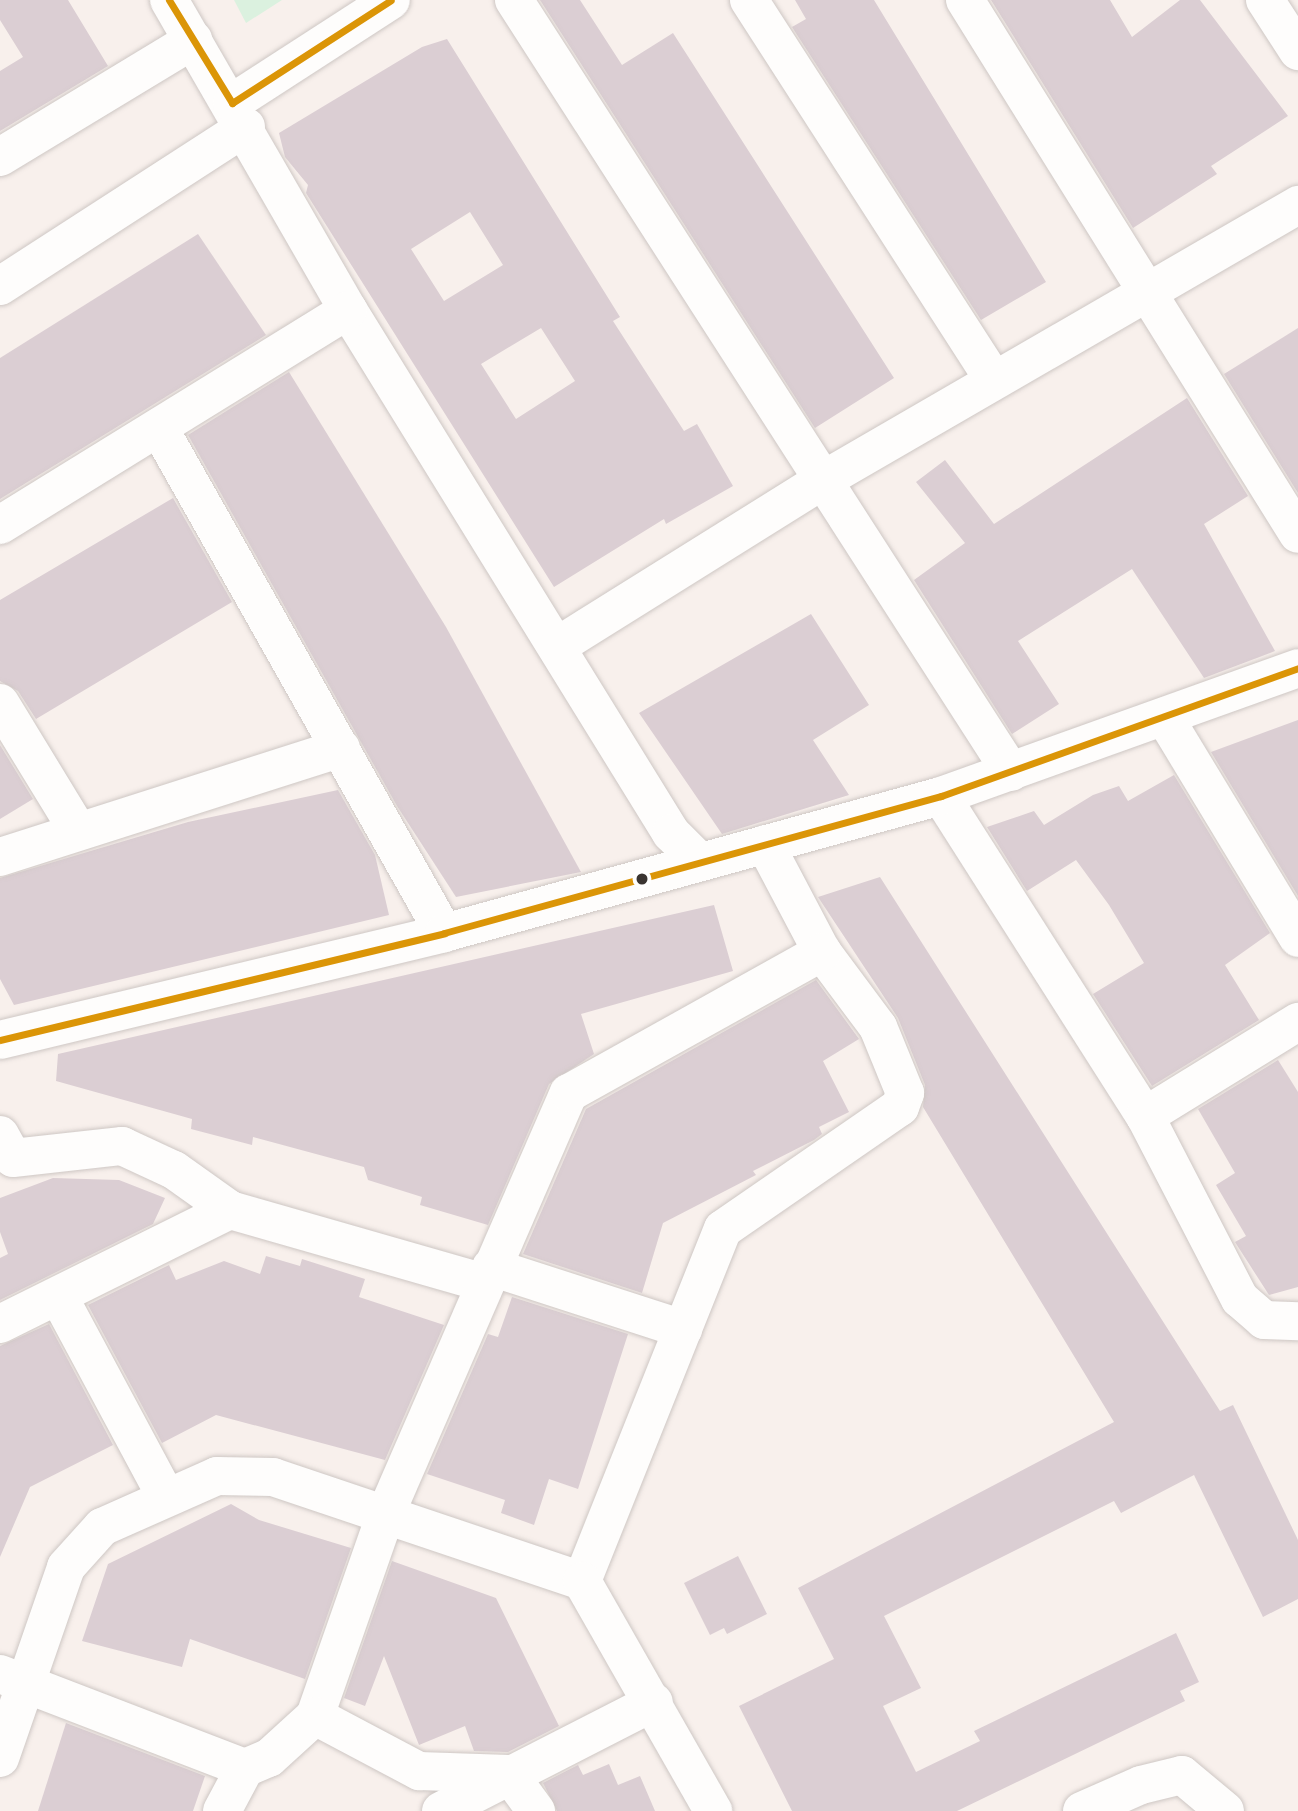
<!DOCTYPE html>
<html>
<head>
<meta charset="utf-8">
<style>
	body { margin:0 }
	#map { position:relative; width:1298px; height:1811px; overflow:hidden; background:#f8f0ec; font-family:"Sofia Sans Condensed",sans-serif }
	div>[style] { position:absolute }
	.green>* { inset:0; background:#dbf1df }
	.building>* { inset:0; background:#dbced3 }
	.roads { filter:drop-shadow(0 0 2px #cec7c4) drop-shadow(0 0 2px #cec7c4) }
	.street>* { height:38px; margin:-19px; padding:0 19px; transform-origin:19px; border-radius:19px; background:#fefdfc }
	.bus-1>* { height:7px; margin:-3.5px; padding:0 3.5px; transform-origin:3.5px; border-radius:3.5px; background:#db9507 }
	.dots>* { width:19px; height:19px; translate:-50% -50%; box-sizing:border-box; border:4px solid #fff; border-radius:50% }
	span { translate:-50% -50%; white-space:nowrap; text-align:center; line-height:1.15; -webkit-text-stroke:7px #fff; paint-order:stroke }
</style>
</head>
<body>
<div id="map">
	<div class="green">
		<div style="clip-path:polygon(234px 0,282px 0,246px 23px)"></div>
	</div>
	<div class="building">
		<div style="clip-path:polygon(0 0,68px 0,108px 66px,0 131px,0 71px,23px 57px,0 20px)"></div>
		<div style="clip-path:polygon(540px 0,580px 0,622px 65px,673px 33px,894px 378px,815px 428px)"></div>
		<div style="clip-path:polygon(795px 0,874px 0,1046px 282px,981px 320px,792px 27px,806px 19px)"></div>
		<div style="clip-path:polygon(991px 0,1110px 0,1132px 37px,1180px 0,1200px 0,1288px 116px,1211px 166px,1217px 174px,1133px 228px)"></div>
		<div style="clip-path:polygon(evenodd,447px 39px,620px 317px,613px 321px,684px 431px,697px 424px,733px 486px,666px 524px,664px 519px,554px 587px,306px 193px,308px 185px,285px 157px,279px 133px,422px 47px,447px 39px,470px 212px,503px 265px,444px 301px,411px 249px,470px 212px,447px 39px,541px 328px,575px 381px,516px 419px,481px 364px,541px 328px)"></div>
		<div style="clip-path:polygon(198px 234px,266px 335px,0 499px,0 358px)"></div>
		<div style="clip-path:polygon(1298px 328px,1298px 493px,1224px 374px)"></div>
		<div style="clip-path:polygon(289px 372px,446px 627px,581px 872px,456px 897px,397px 806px,188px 435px)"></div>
		<div style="clip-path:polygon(1187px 398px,1248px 496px,1204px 524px,1275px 651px,1204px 678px,1132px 569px,1018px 641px,1059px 704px,1012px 734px,914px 580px,965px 543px,916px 482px,945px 460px,994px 524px)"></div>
		<div style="clip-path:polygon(173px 498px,232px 602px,36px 719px,18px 691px,0 681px,0 600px)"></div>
		<div style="clip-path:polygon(811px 614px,869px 705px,813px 740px,849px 795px,722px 834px,639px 713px)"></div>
		<div style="clip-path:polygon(1298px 720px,1298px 896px,1211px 752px)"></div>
		<div style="clip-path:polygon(0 745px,33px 799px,0 819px)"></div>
		<div style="clip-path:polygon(1174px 775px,1270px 933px,1225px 965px,1259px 1020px,1152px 1086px,1093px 994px,1144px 963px,1109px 905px,1076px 860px,1027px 891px,987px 827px,1034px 811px,1044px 825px,1093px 795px,1119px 786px,1128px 801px)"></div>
		<div style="clip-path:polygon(338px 790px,375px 855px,389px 915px,14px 1005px,0 979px,0 878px,188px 822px)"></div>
		<div style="clip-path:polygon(880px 877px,1220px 1411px,1233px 1405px,1298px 1540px,1298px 1599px,1263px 1617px,1194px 1475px,1121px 1513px,1114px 1501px,884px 1616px,921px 1688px,883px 1706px,916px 1772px,980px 1741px,974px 1731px,1176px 1633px,1199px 1682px,1180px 1691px,1185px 1701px,957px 1811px,792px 1811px,739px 1706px,834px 1659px,798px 1588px,1114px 1422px,923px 1107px,925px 1085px,898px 1018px,818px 897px)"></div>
		<div style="clip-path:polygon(714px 905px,733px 971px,581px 1014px,594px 1054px,549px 1084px,488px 1225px,420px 1205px,422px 1197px,368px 1180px,364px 1167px,253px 1137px,252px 1145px,191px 1129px,192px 1119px,56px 1081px,58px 1054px)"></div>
		<div style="clip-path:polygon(816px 980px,859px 1039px,823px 1061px,849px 1112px,819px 1127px,822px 1134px,814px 1140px,753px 1171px,756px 1175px,663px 1223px,642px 1293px,523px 1254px,586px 1109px)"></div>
		<div style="clip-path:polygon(1278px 1060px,1298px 1092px,1298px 1287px,1269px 1295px,1235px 1242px,1246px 1236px,1216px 1185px,1235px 1173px,1198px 1109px)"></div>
		<div style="clip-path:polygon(53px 1178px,119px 1180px,165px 1198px,153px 1224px,0 1300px,0 1258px,8px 1254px,0 1232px,0 1198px)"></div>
		<div style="clip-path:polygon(266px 1256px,300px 1266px,302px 1259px,365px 1279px,359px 1297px,444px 1325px,385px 1460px,216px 1415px,162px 1443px,88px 1305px,169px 1265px,176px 1280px,224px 1261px,260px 1274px)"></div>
		<div style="clip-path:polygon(512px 1297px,628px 1334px,578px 1489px,549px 1479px,534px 1525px,501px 1513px,505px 1500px,427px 1474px,488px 1334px,498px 1337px)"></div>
		<div style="clip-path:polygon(49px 1324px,113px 1445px,30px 1487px,0 1557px,0 1346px)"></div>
		<div style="clip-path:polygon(231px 1504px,259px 1520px,351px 1548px,305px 1679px,190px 1639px,182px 1667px,82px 1641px,108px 1564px)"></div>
		<div style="clip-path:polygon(738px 1556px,767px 1614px,727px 1634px,724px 1628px,710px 1635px,684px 1583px)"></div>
		<div style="clip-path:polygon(392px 1561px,496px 1598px,559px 1726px,508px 1752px,474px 1751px,465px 1726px,419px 1745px,384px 1656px,365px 1706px,344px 1698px)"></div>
		<div style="clip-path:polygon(66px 1723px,205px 1776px,193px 1811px,38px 1811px)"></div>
		<div style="clip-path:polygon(609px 1764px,618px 1785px,640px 1776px,655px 1811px,557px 1811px,543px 1783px,578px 1765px,583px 1775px)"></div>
	</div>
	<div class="roads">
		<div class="street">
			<div style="left:169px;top:0;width:358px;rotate:60deg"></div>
			<div style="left:348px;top:310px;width:615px;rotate:58.3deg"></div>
			<div style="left:671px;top:833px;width:41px;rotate:45deg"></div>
			<div style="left:514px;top:0;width:918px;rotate:57.23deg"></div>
			<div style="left:749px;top:0;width:451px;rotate:57.2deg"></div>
			<div style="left:965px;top:0;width:629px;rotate:58.05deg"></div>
			<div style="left:1265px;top:0;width:61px;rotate:57.1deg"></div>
			<div style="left:232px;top:103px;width:189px;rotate:-32.9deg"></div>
			<div style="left:0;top:157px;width:226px;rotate:-31.2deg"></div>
			<div style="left:0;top:286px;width:293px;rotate:-32.9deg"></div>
			<div style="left:159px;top:428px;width:580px;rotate:60.56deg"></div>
			<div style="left:0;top:525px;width:409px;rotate:-31.7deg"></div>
			<div style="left:559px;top:645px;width:314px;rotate:-32deg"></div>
			<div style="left:825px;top:479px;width:547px;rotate:-30.08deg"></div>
			<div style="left:0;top:703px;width:148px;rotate:58.6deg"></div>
			<div style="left:1165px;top:718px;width:257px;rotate:58.8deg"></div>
			<div style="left:941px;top:796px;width:379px;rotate:57.5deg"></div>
			<div style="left:1145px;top:1116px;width:206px;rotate:62.6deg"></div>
			<div style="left:1240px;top:1299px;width:32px;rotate:41deg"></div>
			<div style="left:1264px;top:1320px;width:34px;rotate:2deg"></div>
			<div style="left:0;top:857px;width:358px;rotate:-17.7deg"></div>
			<div style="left:0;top:1040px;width:457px;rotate:-13.5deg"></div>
			<div style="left:444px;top:933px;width:516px;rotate:-15.41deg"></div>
			<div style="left:941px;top:796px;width:379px;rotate:-19.7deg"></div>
			<div style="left:1145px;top:1116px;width:180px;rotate:-31.6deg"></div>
			<div style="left:0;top:1135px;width:26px;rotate:61deg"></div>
			<div style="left:13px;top:1158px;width:110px;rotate:-6.3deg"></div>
			<div style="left:122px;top:1146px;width:57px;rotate:24.8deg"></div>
			<div style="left:174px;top:1170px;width:69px;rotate:35.5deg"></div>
			<div style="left:230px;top:1210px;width:265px;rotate:16deg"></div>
			<div style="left:491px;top:1267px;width:202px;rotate:17.9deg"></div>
			<div style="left:60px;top:1299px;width:222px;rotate:61.8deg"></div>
			<div style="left:0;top:1324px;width:257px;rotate:-26.4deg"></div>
			<div style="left:582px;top:1581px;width:379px;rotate:-68.2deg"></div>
			<div style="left:723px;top:1229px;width:215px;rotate:-34.6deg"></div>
			<div style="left:900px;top:1107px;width:15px;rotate:-70deg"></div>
			<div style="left:905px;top:1093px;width:71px;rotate:-112.2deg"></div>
			<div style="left:878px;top:1027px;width:94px;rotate:-126.7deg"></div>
			<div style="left:822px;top:952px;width:122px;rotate:-117.8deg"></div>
			<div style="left:0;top:1674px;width:262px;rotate:21deg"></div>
			<div style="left:315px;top:1716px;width:215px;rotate:-70.7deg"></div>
			<div style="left:386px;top:1513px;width:458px;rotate:-66.5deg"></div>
			<div style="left:569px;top:1093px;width:290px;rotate:-29.1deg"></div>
			<div style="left:0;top:1758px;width:202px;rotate:-70.9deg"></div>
			<div style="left:66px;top:1567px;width:54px;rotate:-48deg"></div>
			<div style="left:102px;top:1527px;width:126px;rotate:-23.9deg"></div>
			<div style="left:217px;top:1476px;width:56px;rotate:1deg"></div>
			<div style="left:273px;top:1477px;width:326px;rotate:18.6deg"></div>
			<div style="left:582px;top:1581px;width:265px;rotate:60.3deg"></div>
			<div style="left:222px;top:1811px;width:49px;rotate:-61.9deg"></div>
			<div style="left:245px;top:1768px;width:26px;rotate:-23deg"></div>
			<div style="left:269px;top:1758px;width:62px;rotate:-42.4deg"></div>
			<div style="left:315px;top:1716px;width:118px;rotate:27.9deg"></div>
			<div style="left:419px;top:1771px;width:90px;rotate:1.9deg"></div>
			<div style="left:509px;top:1774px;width:46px;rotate:53.9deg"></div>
			<div style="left:441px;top:1811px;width:239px;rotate:-27.1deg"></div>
			<div style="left:1082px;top:1811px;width:64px;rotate:-23.8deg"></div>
			<div style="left:1141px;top:1785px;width:42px;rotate:-13.7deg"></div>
			<div style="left:1182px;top:1775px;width:56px;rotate:39.9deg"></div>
		</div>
	</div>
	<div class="bus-1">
		<div style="left:169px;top:0;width:121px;rotate:58.5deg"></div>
		<div style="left:232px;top:103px;width:189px;rotate:-32.9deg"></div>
		<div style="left:0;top:1040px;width:457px;rotate:-13.5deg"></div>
		<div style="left:444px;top:933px;width:516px;rotate:-15.41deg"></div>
		<div style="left:941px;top:796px;width:379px;rotate:-19.7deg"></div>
	</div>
	<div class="dots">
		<div style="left:642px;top:879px;background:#3a3431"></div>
	</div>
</div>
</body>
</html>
